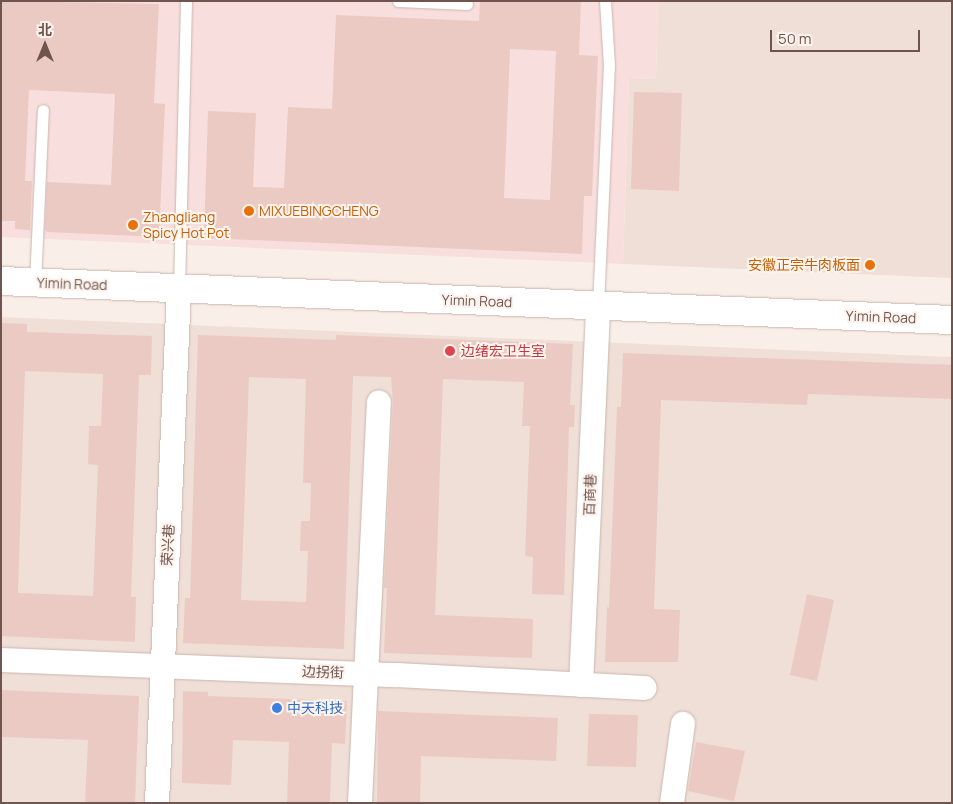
<!DOCTYPE html>
<html>
<head>
<meta charset="utf-8">
<style>
	body { margin:0 }
	#map { position:relative; width:953px; height:804px; overflow:hidden; background:#f9efe8; font-family:Manrope,"Noto Sans SC",sans-serif }
	div>[style] { position:absolute }
	.residential>* { inset:0; background:#f0dfd7 }
	.commercial>* { inset:0; background:#f8dfdd }
	.building>* { inset:0; background:#ebcac3 }
	.roads { filter:drop-shadow(0 0 1px #cab6af) drop-shadow(0 0 1px #cab6af) }
	.service>* { height:11px; margin:-5.5px; padding:0 5.5px; transform-origin:5.5px; border-radius:5.5px; background:#fff }
	.minor>* { height:24px; margin:-12px; padding:0 12px; transform-origin:12px; border-radius:12px; background:#fff }
	.tertiary>* { height:28px; margin:-14px; padding:0 14px; transform-origin:14px; border-radius:14px; background:#fff }
	.dots>* { width:14px; height:14px; translate:-50% -50%; box-sizing:border-box; border:2px solid #fdf3ed; border-radius:50% }
	span { translate:-50% -50%; white-space:nowrap; text-align:center; line-height:1.15; -webkit-text-stroke:4px #fdf3ed; paint-order:stroke }
	.food-label { font-size:14px; color:#c56008 }
	.left { translate:0 -50%; text-align:left }
	.right { translate:-100% -50%; text-align:right }
	.street-label { font-size:14px; color:#70544f }
	.health-label { font-size:14px; color:#be3a42 }
	.shop-label { font-size:14px; color:#366cbe }
	.frame { position:absolute; inset:0; border:2px solid #70544f; pointer-events:none }
	.north { position:absolute; left:20px; top:20px; width:50px; height:50px; -webkit-text-stroke:4px #fdf3ed; paint-order:stroke; rotate:0deg; font-size:14px; font-weight:700; line-height:20px; text-align:center; color:#70544f }
	.north::after { content:''; display:block; margin:auto; width:18px; height:22px; background:#70544f; clip-path:polygon(50% 0,100% 100%,50% 72%,0 100%) }
	.scale { position:absolute; left:770px; top:30px; width:150px; height:22px; box-sizing:border-box; border:2px solid #70544f; border-top:0; padding-left:6px; font-size:15px; line-height:18px; white-space:nowrap; color:#70544f; -webkit-text-stroke:4px #fdf3ed; paint-order:stroke }
</style>
</head>
<body>
<div id="map">
	<div class="residential">
		<div style="clip-path:polygon(658px 1px,952px 1px,952px 278px,623px 264px,629px 78px,656px 79px)"></div>
		<div style="clip-path:polygon(1px 317px,952px 357px,952px 803px,1px 803px)"></div>
	</div>
	<div class="commercial">
		<div style="clip-path:polygon(1px 1px,658px 1px,656px 79px,629px 78px,623px 264px,1px 237px)"></div>
	</div>
	<div class="building">
		<div style="clip-path:polygon(1px 1px,159px 4px,154px 103px,165px 104px,159px 237px,47px 232px,45px 230px,47px 182px,111px 185px,115px 94px,29px 90px,25px 181px,32px 181px,30px 230px,15px 229px,15px 221px,1px 221px)"></div>
		<div style="clip-path:polygon(evenodd,480px 1px,581px 1px,579px 55px,598px 56px,592px 196px,584px 196px,582px 254px,204px 238px,208px 111px,256px 113px,253px 187px,284px 188px,288px 107px,332px 109px,336px 15px,479px 21px,480px 1px,510px 49px,556px 51px,550px 200px,504px 198px,510px 49px)"></div>
		<div style="clip-path:polygon(634px 92px,682px 93px,679px 191px,631px 189px)"></div>
		<div style="clip-path:polygon(evenodd,1px 323px,27px 324px,27px 332px,152px 336px,151px 375px,139px 375px,131px 597px,136px 597px,135px 642px,1px 636px,1px 323px,25px 371px,103px 374px,101px 426px,89px 426px,88px 464px,98px 465px,93px 596px,18px 593px,25px 371px)"></div>
		<div style="clip-path:polygon(evenodd,198px 335px,336px 340px,336px 335px,573px 344px,570px 405px,575px 405px,574px 427px,569px 427px,564px 595px,532px 594px,533px 557px,525px 556px,530px 426px,522px 426px,524px 382px,443px 379px,435px 615px,533px 619px,532px 658px,384px 653px,387px 588px,384px 588px,393px 403px,391px 377px,353px 376px,344px 649px,183px 643px,185px 598px,190px 598px,198px 335px,249px 377px,306px 379px,303px 483px,311px 483px,310px 521px,301px 521px,300px 551px,308px 551px,306px 602px,241px 600px,249px 377px)"></div>
		<div style="clip-path:polygon(623px 353px,952px 365px,952px 399px,808px 394px,807px 405px,661px 400px,654px 609px,680px 610px,678px 662px,605px 662px,607px 607px,609px 608px,617px 407px,621px 407px)"></div>
		<div style="clip-path:polygon(807px 594px,834px 600px,817px 681px,790px 675px)"></div>
		<div style="clip-path:polygon(1px 690px,139px 696px,135px 803px,85px 803px,88px 740px,1px 737px)"></div>
		<div style="clip-path:polygon(183px 691px,208px 692px,208px 696px,347px 701px,345px 744px,332px 743px,330px 803px,287px 803px,289px 742px,233px 740px,231px 785px,182px 783px)"></div>
		<div style="clip-path:polygon(378px 711px,558px 718px,556px 761px,421px 756px,420px 803px,377px 803px)"></div>
		<div style="clip-path:polygon(589px 714px,638px 715px,636px 767px,587px 766px)"></div>
		<div style="clip-path:polygon(696px 742px,745px 751px,734px 801px,688px 791px)"></div>
	</div>
	<div class="roads">
		<div class="service">
			<div style="left:398px;top:1px;width:69px;rotate:2.5deg"></div>
			<div style="left:35px;top:283px;width:173px;rotate:-87.4deg"></div>
			<div style="left:179px;top:288px;width:287px;rotate:-88.6deg"></div>
			<div style="left:598px;top:306px;width:240px;rotate:-87.4deg"></div>
			<div style="left:609px;top:66px;width:65px;rotate:-93.5deg"></div>
		</div>
		<div class="minor">
			<div style="left:1px;top:660px;width:396px;rotate:2.2deg"></div>
			<div style="left:397px;top:675px;width:248px;rotate:3deg"></div>
			<div style="left:581px;top:685px;width:379px;rotate:-87.4deg"></div>
			<div style="left:157px;top:803px;width:515px;rotate:-87.55deg"></div>
			<div style="left:360px;top:803px;width:401px;rotate:-87.3deg"></div>
			<div style="left:672px;top:803px;width:80px;rotate:-82.1deg"></div>
		</div>
		<div class="tertiary">
			<div style="left:1px;top:281px;width:952px;rotate:2.35deg"></div>
		</div>
	</div>
	<div class="dots">
		<div style="left:249px;top:211px;background:#e8710a"></div>
		<div style="left:133px;top:225px;background:#e8710a"></div>
		<div style="left:870px;top:265px;background:#e8710a"></div>
		<div style="left:450px;top:351px;background:#e0444e"></div>
		<div style="left:277px;top:708px;background:#3f7fe0"></div>
	</div>
	<div class="food-label">
		<span class="left" style="left:259px;top:211px">MIXUEBINGCHENG</span>
		<span class="left" style="left:143px;top:225px">Zhangliang<br>Spicy Hot Pot</span>
		<span class="right" style="left:860px;top:265px">安徽正宗牛肉板面</span>
	</div>
	<div class="street-label">
		<span style="left:72px;top:284px;rotate:2deg">Yimin Road</span>
		<span style="left:477px;top:301px;rotate:2deg">Yimin Road</span>
		<span style="left:881px;top:317px;rotate:2deg">Yimin Road</span>
		<span style="left:590px;top:495px;rotate:-88deg">百商巷</span>
		<span style="left:168px;top:545px;rotate:-87deg">荣兴巷</span>
		<span style="left:323px;top:672px;rotate:2deg">边拐街</span>
	</div>
	<div class="health-label">
		<span class="left" style="left:461px;top:351px">边绪宏卫生室</span>
	</div>
	<div class="shop-label">
		<span class="left" style="left:287px;top:708px">中天科技</span>
	</div>
	<div class="frame"></div>
	<div class="north">北</div>
	<div class="scale">50 m</div>
</div>
</body>
</html>
